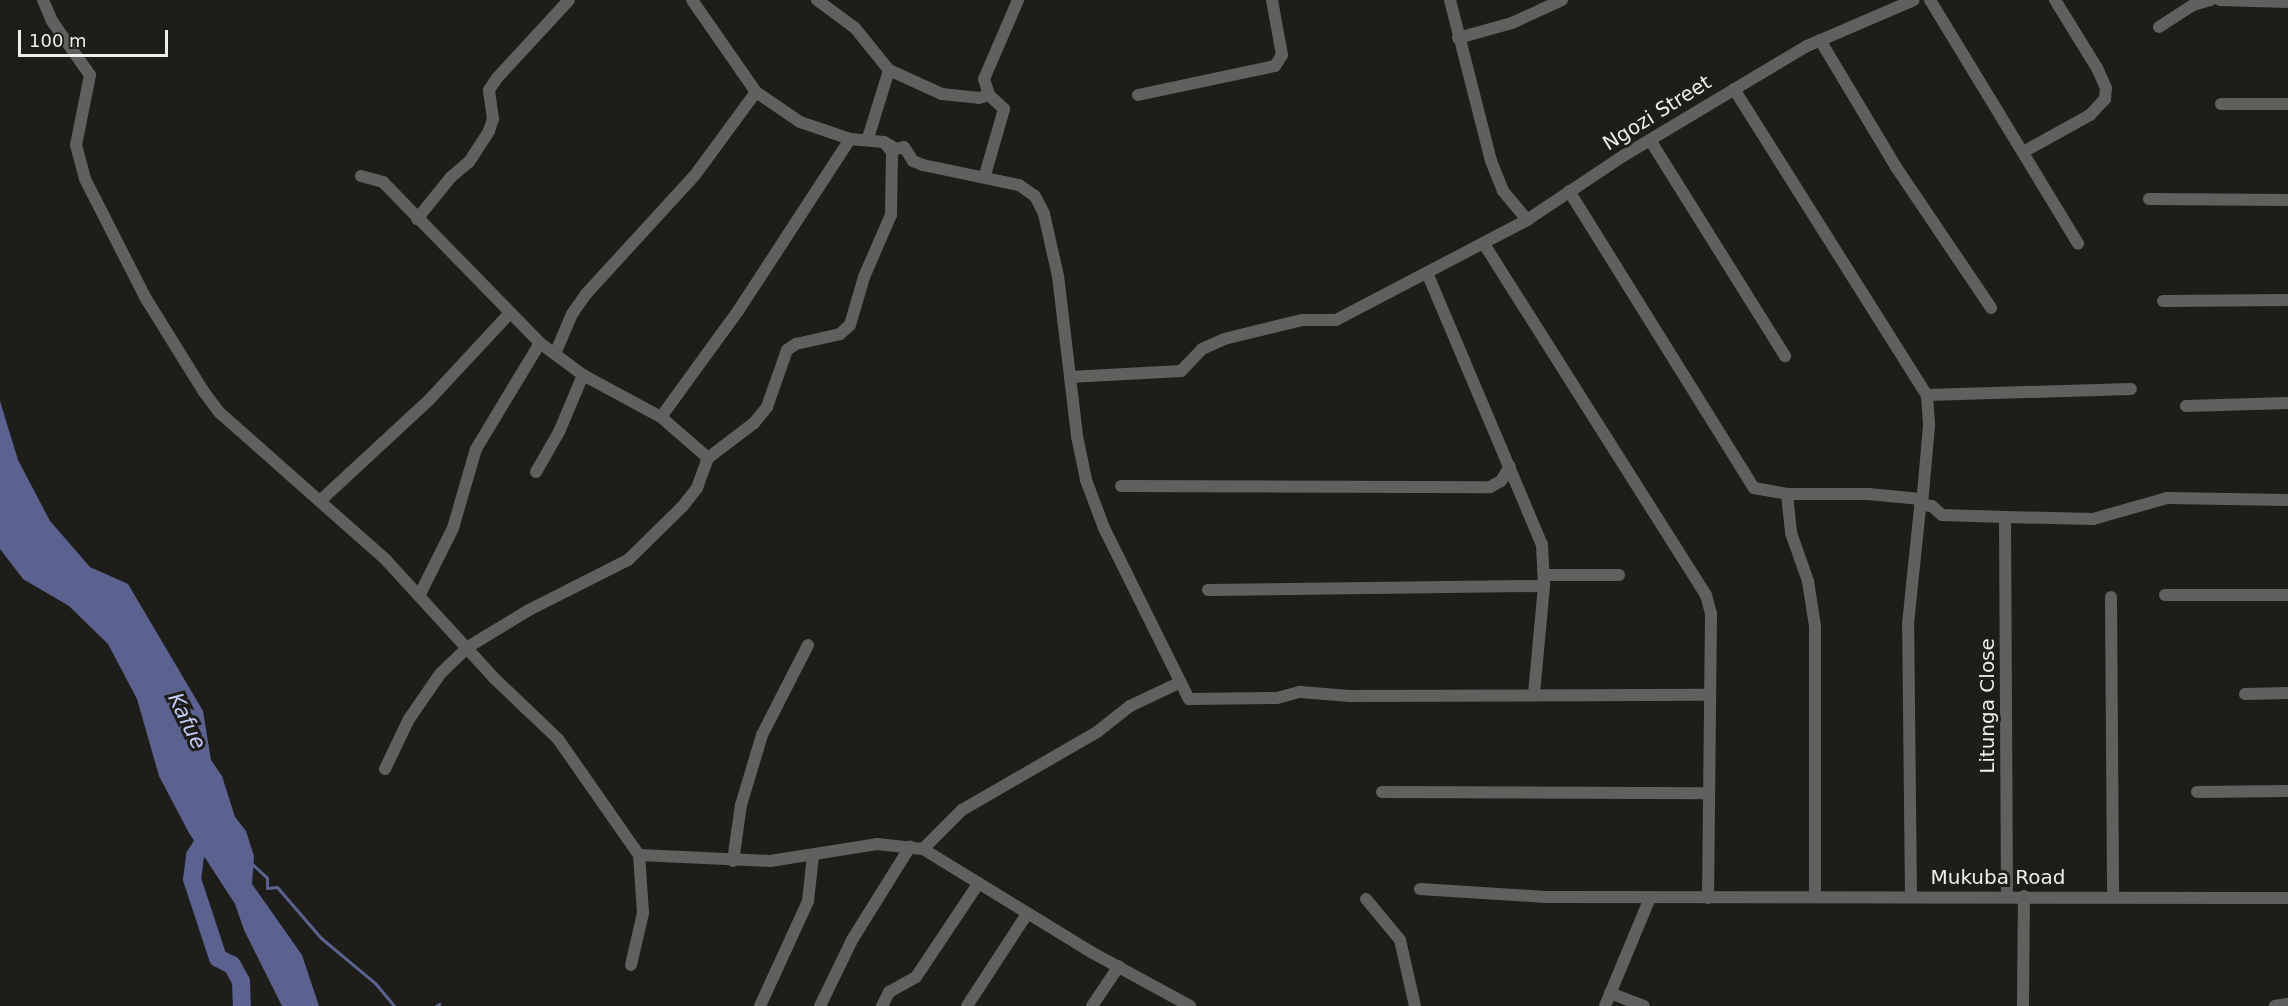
<!DOCTYPE html>
<html>
<head>
<meta charset="utf-8">
<style>
	body { margin:0 }
	#map { position:relative; width:2288px; height:1006px; overflow:hidden; background:#1f1d19; font-family:"DejaVu Sans",sans-serif }
	div>[style] { position:absolute }
	.water>* { inset:0; background:#5b628f }
	.stream>* { height:3px; margin:-1.5px; padding:0 1.5px; transform-origin:1.5px; border-radius:1.5px; background:#5b628f }
	.river>* { height:18px; margin:-9px; padding:0 9px; transform-origin:9px; border-radius:9px; background:#5b628f }
	.minor>* { height:12px; margin:-6px; padding:0 6px; transform-origin:6px; border-radius:6px; background:#61605e }
	span { translate:-50% -50%; white-space:nowrap; text-align:center; line-height:1.15; -webkit-text-stroke:6px #1f1d19; paint-order:stroke }
	.street-label { font-size:20px; color:#efeeec }
	.water-label { font-size:21px; color:#c3cbf7; font-style:italic }
	.scale { position:absolute; left:18px; top:30px; width:150px; height:27px; box-sizing:border-box; border:3px solid #efeeec; border-top:0; padding-left:8px; font-size:18px; line-height:21px; white-space:nowrap; color:#efeeec; -webkit-text-stroke:4px #1f1d19; paint-order:stroke }
</style>
</head>
<body>
<div id="map">
	<div class="water">
		<div style="clip-path:polygon(0 401px,18px 460px,50px 521px,90px 567px,128px 584px,203px 711px,211px 760px,222px 776px,235px 817px,246px 831px,254px 856px,252px 884px,302px 955px,319px 1006px,282px 1006px,244px 930px,235px 904px,189px 833px,159px 776px,137px 699px,108px 644px,69px 606px,23px 579px,0 549px)"></div>
	</div>
	<div class="stream">
		<div style="left:250px;top:862px;width:23px;rotate:43deg"></div>
		<div style="left:267px;top:878px;width:10px;rotate:90deg"></div>
		<div style="left:267px;top:888px;width:10px;rotate:-6deg"></div>
		<div style="left:277px;top:887px;width:67px;rotate:49.2deg"></div>
		<div style="left:321px;top:938px;width:70px;rotate:39.8deg"></div>
		<div style="left:375px;top:983px;width:30px;rotate:50deg"></div>
		<div style="left:436px;top:1006px;width:4px;rotate:-34deg"></div>
	</div>
	<div class="river">
		<div style="left:213px;top:828px;width:33px;rotate:123deg"></div>
		<div style="left:195px;top:856px;width:23px;rotate:97deg"></div>
		<div style="left:192px;top:879px;width:83px;rotate:71.8deg"></div>
		<div style="left:218px;top:958px;width:16px;rotate:27deg"></div>
		<div style="left:232px;top:965px;width:18px;rotate:61deg"></div>
		<div style="left:241px;top:981px;width:25px;rotate:88deg"></div>
	</div>
	<div class="minor">
		<div style="left:43px;top:0;width:23px;rotate:67deg"></div>
		<div style="left:52px;top:21px;width:66px;rotate:54.9deg"></div>
		<div style="left:90px;top:75px;width:71px;rotate:101.3deg"></div>
		<div style="left:76px;top:145px;width:35px;rotate:75deg"></div>
		<div style="left:85px;top:179px;width:132px;rotate:63deg"></div>
		<div style="left:145px;top:297px;width:112px;rotate:58.2deg"></div>
		<div style="left:204px;top:392px;width:26px;rotate:53deg"></div>
		<div style="left:220px;top:413px;width:222px;rotate:41.5deg"></div>
		<div style="left:386px;top:560px;width:161px;rotate:47.5deg"></div>
		<div style="left:495px;top:679px;width:87px;rotate:43.6deg"></div>
		<div style="left:558px;top:739px;width:141px;rotate:55.1deg"></div>
		<div style="left:639px;top:855px;width:131px;rotate:2.6deg"></div>
		<div style="left:770px;top:861px;width:108px;rotate:-9deg"></div>
		<div style="left:877px;top:844px;width:46px;rotate:6.2deg"></div>
		<div style="left:923px;top:849px;width:197px;rotate:31.5deg"></div>
		<div style="left:1091px;top:952px;width:113px;rotate:28.6deg"></div>
		<div style="left:817px;top:0;width:47px;rotate:36.4deg"></div>
		<div style="left:855px;top:28px;width:54px;rotate:51deg"></div>
		<div style="left:889px;top:70px;width:58px;rotate:24.4deg"></div>
		<div style="left:942px;top:94px;width:37px;rotate:6deg"></div>
		<div style="left:979px;top:98px;width:10px;rotate:-17deg"></div>
		<div style="left:989px;top:95px;width:17px;rotate:-107deg"></div>
		<div style="left:984px;top:79px;width:86px;rotate:-66.7deg"></div>
		<div style="left:1450px;top:0;width:166px;rotate:75.7deg"></div>
		<div style="left:1491px;top:161px;width:32px;rotate:68deg"></div>
		<div style="left:1503px;top:191px;width:38px;rotate:50deg"></div>
		<div style="left:1930px;top:0;width:285px;rotate:58.7deg"></div>
		<div style="left:2220px;top:0;width:68px;rotate:1.7deg"></div>
		<div style="left:2159px;top:27px;width:40px;rotate:-32.9deg"></div>
		<div style="left:2193px;top:5px;width:19px;rotate:-16deg"></div>
		<div style="left:1458px;top:38px;width:56px;rotate:-15.5deg"></div>
		<div style="left:1512px;top:23px;width:55px;rotate:-24.7deg"></div>
		<div style="left:1820px;top:40px;width:148px;rotate:59.1deg"></div>
		<div style="left:1896px;top:167px;width:170px;rotate:56deg"></div>
		<div style="left:1734px;top:89px;width:362px;rotate:57.8deg"></div>
		<div style="left:1927px;top:395px;width:31px;rotate:86deg"></div>
		<div style="left:1929px;top:426px;width:79px;rotate:95.1deg"></div>
		<div style="left:1138px;top:95px;width:140px;rotate:-12deg"></div>
		<div style="left:1275px;top:66px;width:13px;rotate:-58deg"></div>
		<div style="left:1282px;top:55px;width:56px;rotate:-100.3deg"></div>
		<div style="left:2221px;top:104px;width:67px"></div>
		<div style="left:868px;top:138px;width:71px;rotate:-72.8deg"></div>
		<div style="left:1650px;top:140px;width:255px;rotate:58deg"></div>
		<div style="left:884px;top:142px;width:14px;rotate:30deg"></div>
		<div style="left:896px;top:149px;width:8px;rotate:-14deg"></div>
		<div style="left:904px;top:147px;width:17px;rotate:57deg"></div>
		<div style="left:913px;top:161px;width:11px;rotate:22deg"></div>
		<div style="left:923px;top:165px;width:98px;rotate:11.8deg"></div>
		<div style="left:1019px;top:185px;width:19px;rotate:35deg"></div>
		<div style="left:1035px;top:196px;width:20px;rotate:63deg"></div>
		<div style="left:1044px;top:214px;width:64px;rotate:77.3deg"></div>
		<div style="left:1058px;top:276px;width:161px;rotate:83.2deg"></div>
		<div style="left:1077px;top:436px;width:45px;rotate:78.4deg"></div>
		<div style="left:1086px;top:480px;width:51px;rotate:69.4deg"></div>
		<div style="left:1104px;top:528px;width:191px;rotate:63.6deg"></div>
		<div style="left:1189px;top:699px;width:88px;rotate:-0.7deg"></div>
		<div style="left:1277px;top:698px;width:24px;rotate:-15deg"></div>
		<div style="left:1300px;top:692px;width:50px;rotate:4.6deg"></div>
		<div style="left:1350px;top:696px;width:358px;rotate:-0.2deg"></div>
		<div style="left:2023px;top:152px;width:77px;rotate:-28.9deg"></div>
		<div style="left:2090px;top:115px;width:22px;rotate:-47deg"></div>
		<div style="left:2105px;top:99px;width:11px;rotate:-85deg"></div>
		<div style="left:2106px;top:88px;width:22px;rotate:-114deg"></div>
		<div style="left:2097px;top:68px;width:80px;rotate:-121.7deg"></div>
		<div style="left:985px;top:175px;width:69px;rotate:-73.9deg"></div>
		<div style="left:1004px;top:109px;width:21px;rotate:-137deg"></div>
		<div style="left:361px;top:176px;width:23px;rotate:15deg"></div>
		<div style="left:383px;top:182px;width:225px;rotate:45.7deg"></div>
		<div style="left:540px;top:343px;width:54px;rotate:36.7deg"></div>
		<div style="left:583px;top:375px;width:89px;rotate:28.3deg"></div>
		<div style="left:661px;top:417px;width:62px;rotate:41.1deg"></div>
		<div style="left:1569px;top:191px;width:350px;rotate:58.1deg"></div>
		<div style="left:1754px;top:488px;width:34px;rotate:10deg"></div>
		<div style="left:1787px;top:494px;width:81px"></div>
		<div style="left:1868px;top:494px;width:53px;rotate:5.4deg"></div>
		<div style="left:1921px;top:499px;width:6px;rotate:81deg"></div>
		<div style="left:1922px;top:505px;width:10px;rotate:6deg"></div>
		<div style="left:1932px;top:506px;width:13px;rotate:42deg"></div>
		<div style="left:1942px;top:515px;width:63px;rotate:1.8deg"></div>
		<div style="left:2005px;top:517px;width:88px;rotate:1.3deg"></div>
		<div style="left:2093px;top:519px;width:77px;rotate:-15.8deg"></div>
		<div style="left:2167px;top:498px;width:121px;rotate:0.9deg"></div>
		<div style="left:2149px;top:199px;width:139px;rotate:0.4deg"></div>
		<div style="left:417px;top:219px;width:54px;rotate:-51deg"></div>
		<div style="left:451px;top:177px;width:23px;rotate:-40deg"></div>
		<div style="left:469px;top:162px;width:37px;rotate:-57deg"></div>
		<div style="left:489px;top:131px;width:13px;rotate:-72deg"></div>
		<div style="left:493px;top:119px;width:29px;rotate:-98deg"></div>
		<div style="left:489px;top:90px;width:14px;rotate:-56deg"></div>
		<div style="left:497px;top:78px;width:106px;rotate:-47.3deg"></div>
		<div style="left:1484px;top:244px;width:415px;rotate:57.7deg"></div>
		<div style="left:1706px;top:595px;width:20px;rotate:75deg"></div>
		<div style="left:1711px;top:614px;width:284px;rotate:90.6deg"></div>
		<div style="left:1428px;top:275px;width:293px;rotate:67.1deg"></div>
		<div style="left:1542px;top:545px;width:41px;rotate:87.2deg"></div>
		<div style="left:1544px;top:586px;width:108px;rotate:95.3deg"></div>
		<div style="left:2163px;top:301px;width:125px;rotate:-0.5deg"></div>
		<div style="left:555px;top:354px;width:43px;rotate:-67deg"></div>
		<div style="left:572px;top:314px;width:24px;rotate:-55deg"></div>
		<div style="left:586px;top:294px;width:161px;rotate:-47.5deg"></div>
		<div style="left:695px;top:175px;width:103px;rotate:-53.7deg"></div>
		<div style="left:1070px;top:377px;width:111px;rotate:-3.1deg"></div>
		<div style="left:1181px;top:371px;width:30px;rotate:-46deg"></div>
		<div style="left:1202px;top:349px;width:24px;rotate:-24deg"></div>
		<div style="left:1224px;top:339px;width:80px;rotate:-13.7deg"></div>
		<div style="left:1302px;top:320px;width:34px"></div>
		<div style="left:1336px;top:320px;width:216px;rotate:-27.6deg"></div>
		<div style="left:1527px;top:220px;width:115px;rotate:-33.7deg"></div>
		<div style="left:1623px;top:156px;width:214px;rotate:-30.9deg"></div>
		<div style="left:1807px;top:46px;width:116px;rotate:-23.3deg"></div>
		<div style="left:1927px;top:395px;width:204px;rotate:-1.7deg"></div>
		<div style="left:2186px;top:406px;width:102px;rotate:-1.7deg"></div>
		<div style="left:661px;top:417px;width:131px;rotate:-54deg"></div>
		<div style="left:738px;top:311px;width:205px;rotate:-56.9deg"></div>
		<div style="left:536px;top:472px;width:46px;rotate:-60.1deg"></div>
		<div style="left:559px;top:432px;width:62px;rotate:-67.2deg"></div>
		<div style="left:1121px;top:486px;width:369px;rotate:0.2deg"></div>
		<div style="left:1490px;top:487px;width:13px;rotate:-29deg"></div>
		<div style="left:1501px;top:481px;width:17px;rotate:-59deg"></div>
		<div style="left:1787px;top:494px;width:39px;rotate:84deg"></div>
		<div style="left:1791px;top:533px;width:51px;rotate:70.5deg"></div>
		<div style="left:1808px;top:581px;width:46px;rotate:81.2deg"></div>
		<div style="left:1815px;top:626px;width:271px;rotate:90deg"></div>
		<div style="left:321px;top:500px;width:147px;rotate:-42.8deg"></div>
		<div style="left:429px;top:400px;width:117px;rotate:-47.1deg"></div>
		<div style="left:2005px;top:517px;width:378px;rotate:89.7deg"></div>
		<div style="left:1544px;top:575px;width:75px"></div>
		<div style="left:1208px;top:590px;width:336px;rotate:-0.7deg"></div>
		<div style="left:2165px;top:595px;width:123px"></div>
		<div style="left:419px;top:596px;width:76px;rotate:-63.4deg"></div>
		<div style="left:453px;top:528px;width:82px;rotate:-73.8deg"></div>
		<div style="left:476px;top:449px;width:124px;rotate:-58.9deg"></div>
		<div style="left:2111px;top:597px;width:300px;rotate:89.6deg"></div>
		<div style="left:2245px;top:694px;width:43px;rotate:-1.3deg"></div>
		<div style="left:385px;top:769px;width:55px;rotate:-64.4deg"></div>
		<div style="left:409px;top:719px;width:55px;rotate:-55.4deg"></div>
		<div style="left:440px;top:674px;width:39px;rotate:-44deg"></div>
		<div style="left:468px;top:647px;width:71px;rotate:-31.2deg"></div>
		<div style="left:529px;top:610px;width:111px;rotate:-26.8deg"></div>
		<div style="left:628px;top:560px;width:77px;rotate:-44.5deg"></div>
		<div style="left:683px;top:506px;width:23px;rotate:-52deg"></div>
		<div style="left:697px;top:488px;width:32px;rotate:-70deg"></div>
		<div style="left:708px;top:458px;width:58px;rotate:-37.3deg"></div>
		<div style="left:754px;top:423px;width:21px;rotate:-51deg"></div>
		<div style="left:767px;top:407px;width:60px;rotate:-70.7deg"></div>
		<div style="left:787px;top:350px;width:11px;rotate:-34deg"></div>
		<div style="left:796px;top:344px;width:45px;rotate:-12.8deg"></div>
		<div style="left:840px;top:334px;width:13px;rotate:-42deg"></div>
		<div style="left:850px;top:325px;width:50px;rotate:-73.7deg"></div>
		<div style="left:864px;top:277px;width:68px;rotate:-66.5deg"></div>
		<div style="left:891px;top:215px;width:63px;rotate:-89.1deg"></div>
		<div style="left:892px;top:152px;width:13px;rotate:-129deg"></div>
		<div style="left:884px;top:142px;width:34px;rotate:-175deg"></div>
		<div style="left:850px;top:139px;width:53px;rotate:-161.2deg"></div>
		<div style="left:800px;top:122px;width:53px;rotate:-145.7deg"></div>
		<div style="left:756px;top:92px;width:112px;rotate:-124.8deg"></div>
		<div style="left:1382px;top:792px;width:324px;rotate:0.2deg"></div>
		<div style="left:2197px;top:792px;width:91px;rotate:-0.6deg"></div>
		<div style="left:923px;top:849px;width:55px;rotate:-45deg"></div>
		<div style="left:962px;top:810px;width:156px;rotate:-30deg"></div>
		<div style="left:1097px;top:732px;width:42px;rotate:-38.2deg"></div>
		<div style="left:1130px;top:706px;width:56px;rotate:-25.2deg"></div>
		<div style="left:733px;top:861px;width:57px;rotate:-81.9deg"></div>
		<div style="left:741px;top:805px;width:73px;rotate:-73.3deg"></div>
		<div style="left:762px;top:735px;width:101px;rotate:-62.9deg"></div>
		<div style="left:1420px;top:889px;width:126px;rotate:3.6deg"></div>
		<div style="left:1546px;top:897px;width:742px;rotate:0.08deg"></div>
		<div style="left:1911px;top:897px;width:273px;rotate:-90.6deg"></div>
		<div style="left:1908px;top:624px;width:126px;rotate:-84.1deg"></div>
		<div style="left:1366px;top:899px;width:53px;rotate:50.3deg"></div>
		<div style="left:1400px;top:940px;width:68px;rotate:77.2deg"></div>
		<div style="left:631px;top:965px;width:53px;rotate:-77deg"></div>
		<div style="left:643px;top:913px;width:58px;rotate:-93.9deg"></div>
		<div style="left:1610px;top:993px;width:36px;rotate:21deg"></div>
		<div style="left:760px;top:1006px;width:115px;rotate:-65.4deg"></div>
		<div style="left:808px;top:901px;width:45px;rotate:-83.7deg"></div>
		<div style="left:820px;top:1006px;width:73px;rotate:-64.1deg"></div>
		<div style="left:852px;top:940px;width:110px;rotate:-58.1deg"></div>
		<div style="left:882px;top:1006px;width:16px;rotate:-63deg"></div>
		<div style="left:889px;top:992px;width:31px;rotate:-29deg"></div>
		<div style="left:916px;top:977px;width:112px;rotate:-56.3deg"></div>
		<div style="left:967px;top:1006px;width:110px;rotate:-56.9deg"></div>
		<div style="left:1092px;top:1006px;width:48px;rotate:-56deg"></div>
		<div style="left:1605px;top:1006px;width:117px;rotate:-67.4deg"></div>
		<div style="left:2023px;top:1006px;width:110px;rotate:-89.5deg"></div>
		<div style="left:2275px;top:1006px;width:13px;rotate:-9deg"></div>
	</div>
	<div class="street-label">
		<span style="left:1657px;top:113px;rotate:-32deg">Ngozi Street</span>
		<span style="left:1987px;top:706px;rotate:-90deg">Litunga Close</span>
		<span style="left:1998px;top:877px">Mukuba Road</span>
	</div>
	<div class="water-label">
		<span style="left:187px;top:721px;rotate:64deg">Kafue</span>
	</div>
	<div class="scale">100 m</div>
</div>
</body>
</html>
